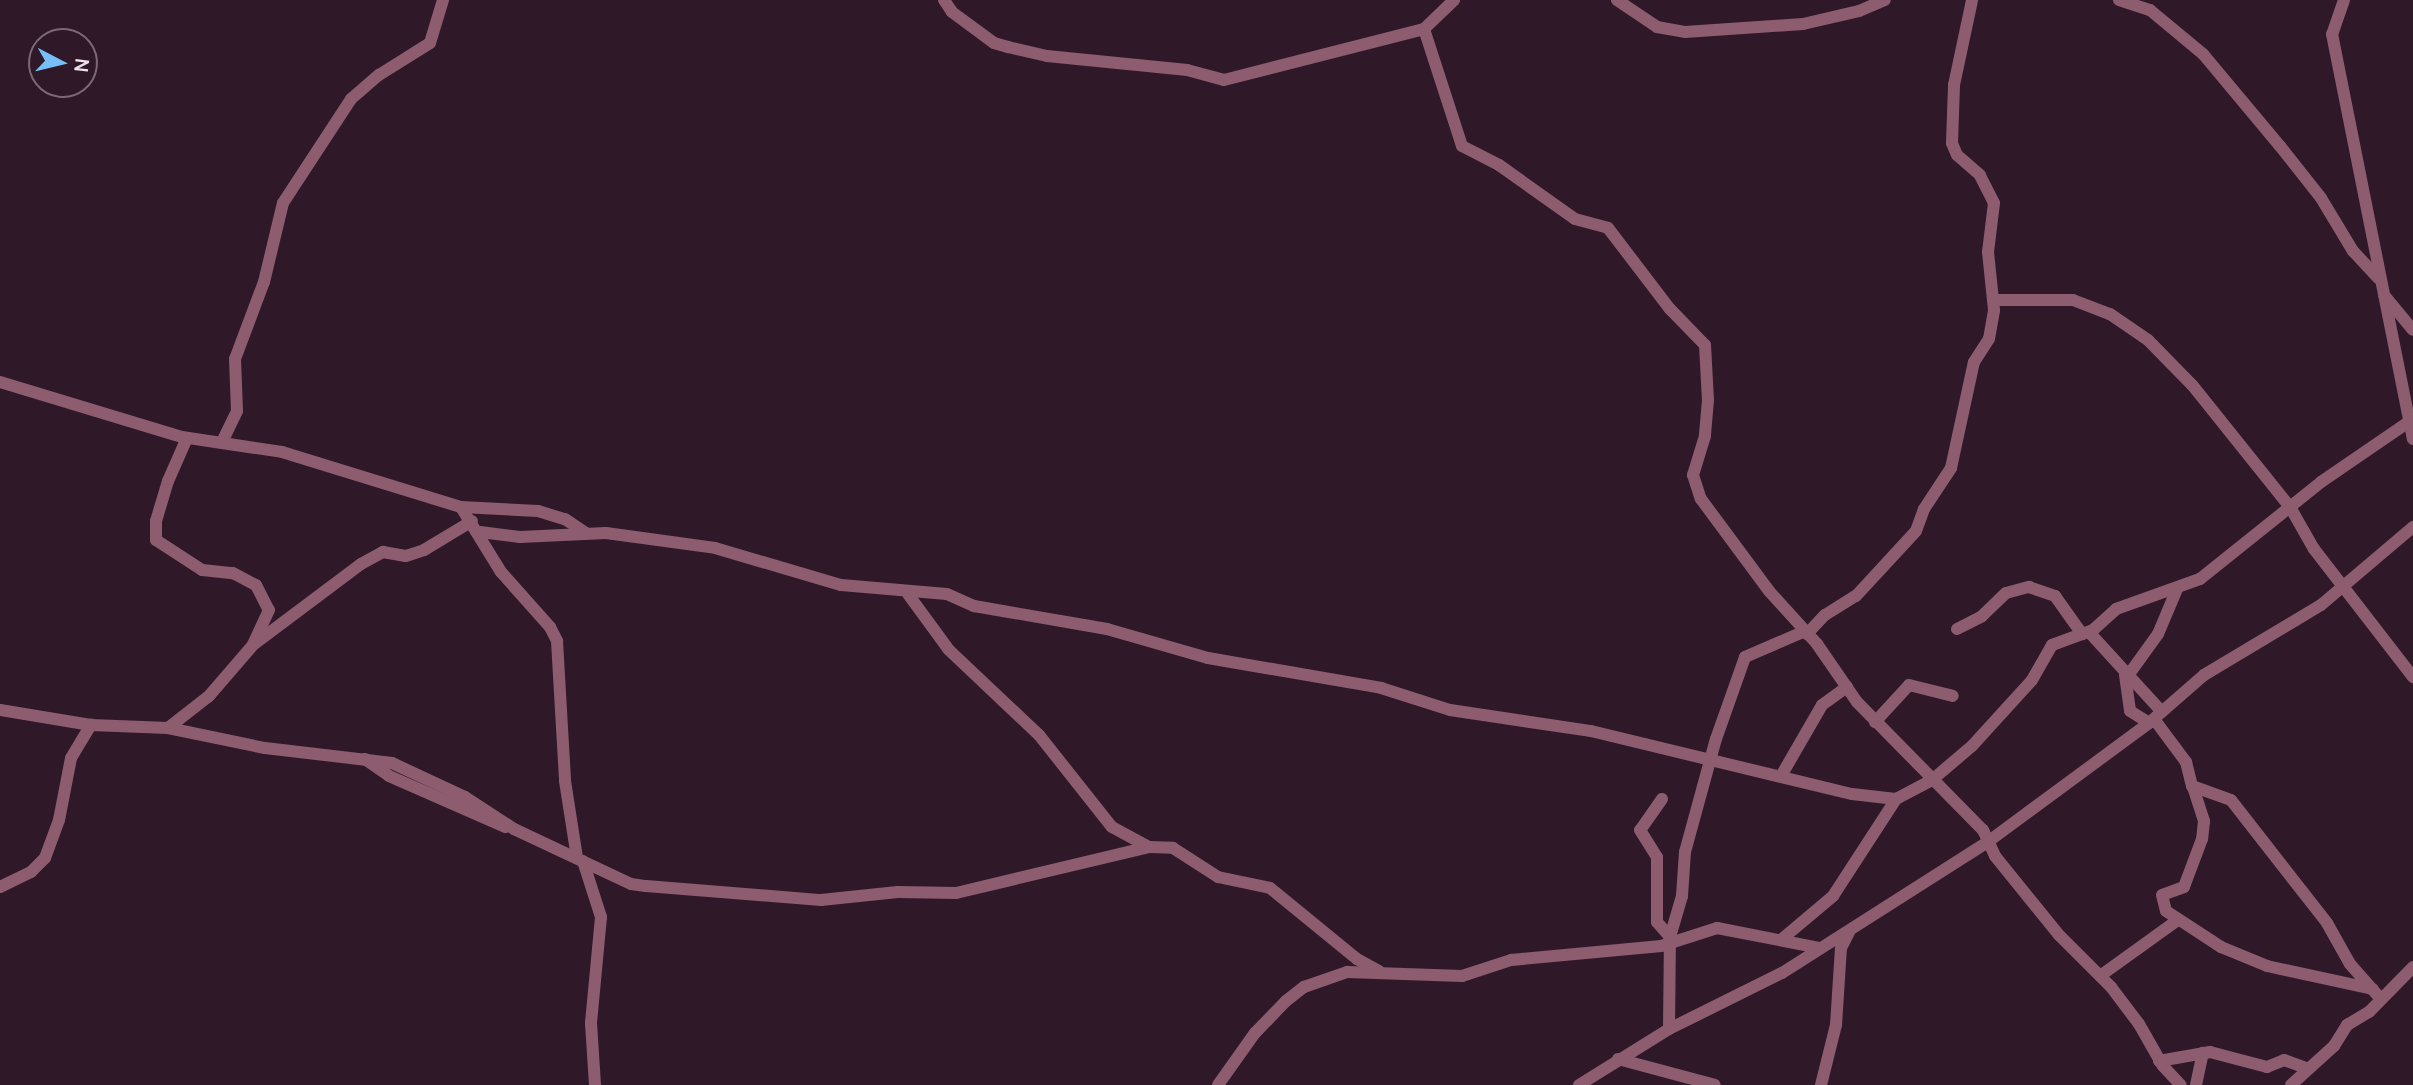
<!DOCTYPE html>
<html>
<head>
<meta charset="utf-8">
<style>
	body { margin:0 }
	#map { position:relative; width:2413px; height:1085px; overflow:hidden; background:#2f1929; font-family:Manrope,sans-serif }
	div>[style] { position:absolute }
	.minor>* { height:12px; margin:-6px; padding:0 6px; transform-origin:6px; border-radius:6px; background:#8e5c6f }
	span { translate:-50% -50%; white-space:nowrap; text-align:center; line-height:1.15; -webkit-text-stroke:7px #2f1929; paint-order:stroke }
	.north { position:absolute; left:28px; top:28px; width:70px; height:70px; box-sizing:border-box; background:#2f1929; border:2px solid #7c6977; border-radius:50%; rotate:97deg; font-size:19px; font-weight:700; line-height:28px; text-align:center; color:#f0e1eb }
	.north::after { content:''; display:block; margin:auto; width:24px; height:32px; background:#77bff7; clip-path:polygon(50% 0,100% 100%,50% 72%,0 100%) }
</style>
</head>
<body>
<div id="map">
	<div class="minor">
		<div style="left:944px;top:0;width:14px;rotate:56deg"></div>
		<div style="left:952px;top:12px;width:52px;rotate:36.4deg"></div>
		<div style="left:994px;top:43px;width:15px;rotate:16deg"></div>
		<div style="left:1008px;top:47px;width:40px;rotate:13deg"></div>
		<div style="left:1047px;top:56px;width:141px;rotate:5.7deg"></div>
		<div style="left:1187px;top:70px;width:38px;rotate:15deg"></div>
		<div style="left:1224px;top:80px;width:206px;rotate:-14.3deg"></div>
		<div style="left:1424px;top:29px;width:42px;rotate:-44deg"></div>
		<div style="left:1617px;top:0;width:48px;rotate:34deg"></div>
		<div style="left:1657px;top:27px;width:28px;rotate:10deg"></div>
		<div style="left:1685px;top:32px;width:118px;rotate:-3.9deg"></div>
		<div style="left:1803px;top:24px;width:57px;rotate:-13.1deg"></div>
		<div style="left:1859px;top:11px;width:28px;rotate:-23deg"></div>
		<div style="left:2119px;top:0;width:33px;rotate:18deg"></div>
		<div style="left:2150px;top:10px;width:69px;rotate:39.7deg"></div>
		<div style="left:2203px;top:54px;width:120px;rotate:50.1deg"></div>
		<div style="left:2280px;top:146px;width:66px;rotate:51.7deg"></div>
		<div style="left:2321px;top:198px;width:62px;rotate:58.9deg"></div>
		<div style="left:2353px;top:251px;width:37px;rotate:47deg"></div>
		<div style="left:2344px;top:0;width:36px;rotate:109deg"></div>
		<div style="left:2332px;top:34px;width:413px;rotate:78.7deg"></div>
		<div style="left:1424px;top:29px;width:123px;rotate:72deg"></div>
		<div style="left:1462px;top:146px;width:42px;rotate:27.2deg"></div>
		<div style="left:1499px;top:165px;width:93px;rotate:35.4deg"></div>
		<div style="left:1575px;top:219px;width:34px;rotate:15deg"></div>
		<div style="left:1608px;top:228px;width:102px;rotate:52.6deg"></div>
		<div style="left:1670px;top:309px;width:50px;rotate:45.8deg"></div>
		<div style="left:1705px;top:345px;width:55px;rotate:86.9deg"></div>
		<div style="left:1708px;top:400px;width:36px;rotate:95deg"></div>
		<div style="left:1705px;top:436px;width:41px;rotate:107.1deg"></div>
		<div style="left:1693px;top:475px;width:25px;rotate:72deg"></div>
		<div style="left:1701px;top:499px;width:114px;rotate:53.5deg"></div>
		<div style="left:1769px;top:591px;width:72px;rotate:47.8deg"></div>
		<div style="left:1817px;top:644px;width:70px;rotate:55.4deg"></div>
		<div style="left:1857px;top:702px;width:180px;rotate:45.5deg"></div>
		<div style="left:1983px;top:830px;width:29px;rotate:65deg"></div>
		<div style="left:1995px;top:856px;width:102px;rotate:51deg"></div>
		<div style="left:2059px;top:935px;width:74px;rotate:45deg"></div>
		<div style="left:2111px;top:987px;width:46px;rotate:52.9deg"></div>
		<div style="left:2139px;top:1024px;width:48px;rotate:60.3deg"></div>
		<div style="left:2163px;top:1066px;width:26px;rotate:47deg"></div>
		<div style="left:2384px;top:295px;width:45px;rotate:50.4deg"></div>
		<div style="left:1993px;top:300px;width:80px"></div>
		<div style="left:2073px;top:300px;width:40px;rotate:21deg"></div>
		<div style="left:2110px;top:314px;width:46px;rotate:34.4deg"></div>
		<div style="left:2148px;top:340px;width:64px;rotate:45.6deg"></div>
		<div style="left:2193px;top:386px;width:155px;rotate:51.3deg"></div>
		<div style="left:2290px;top:507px;width:48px;rotate:60.3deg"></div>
		<div style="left:2314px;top:549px;width:162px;rotate:52.3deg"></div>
		<div style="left:0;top:382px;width:190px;rotate:16.8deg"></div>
		<div style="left:182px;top:437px;width:101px;rotate:8.5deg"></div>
		<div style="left:282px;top:452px;width:187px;rotate:17.1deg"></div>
		<div style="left:461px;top:507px;width:76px;rotate:58.4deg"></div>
		<div style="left:501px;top:572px;width:74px;rotate:48.3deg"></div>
		<div style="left:550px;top:627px;width:16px;rotate:63deg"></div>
		<div style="left:557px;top:641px;width:140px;rotate:86.7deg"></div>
		<div style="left:565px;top:781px;width:78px;rotate:81.1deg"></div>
		<div style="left:187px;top:438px;width:47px;rotate:113.8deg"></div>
		<div style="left:168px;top:481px;width:42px;rotate:106.7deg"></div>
		<div style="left:156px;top:521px;width:19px;rotate:90deg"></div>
		<div style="left:156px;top:540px;width:55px;rotate:33.1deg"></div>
		<div style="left:202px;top:570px;width:31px;rotate:6deg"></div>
		<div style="left:233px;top:573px;width:26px;rotate:28deg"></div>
		<div style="left:256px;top:585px;width:28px;rotate:63deg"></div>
		<div style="left:269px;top:610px;width:38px;rotate:115deg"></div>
		<div style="left:222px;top:442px;width:34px;rotate:-64deg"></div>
		<div style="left:237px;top:411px;width:52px;rotate:-92.2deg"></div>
		<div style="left:235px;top:359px;width:82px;rotate:-69.4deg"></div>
		<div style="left:264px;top:282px;width:81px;rotate:-76.5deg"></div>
		<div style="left:283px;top:203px;width:124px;rotate:-56.8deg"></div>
		<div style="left:351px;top:99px;width:37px;rotate:-41deg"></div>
		<div style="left:379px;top:75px;width:60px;rotate:-32.1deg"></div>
		<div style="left:430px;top:43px;width:45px;rotate:-73.2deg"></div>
		<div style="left:461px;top:507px;width:77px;rotate:3deg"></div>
		<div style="left:538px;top:511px;width:28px;rotate:17deg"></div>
		<div style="left:565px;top:519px;width:25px;rotate:34deg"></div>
		<div style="left:480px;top:532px;width:40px;rotate:7.1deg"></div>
		<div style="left:520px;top:537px;width:86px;rotate:-2.7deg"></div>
		<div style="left:606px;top:533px;width:110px;rotate:7.8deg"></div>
		<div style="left:715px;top:548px;width:131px;rotate:16.4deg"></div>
		<div style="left:841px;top:585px;width:106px;rotate:4.9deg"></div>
		<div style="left:947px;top:594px;width:30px;rotate:24deg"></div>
		<div style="left:974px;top:606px;width:135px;rotate:9.8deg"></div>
		<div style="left:1107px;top:629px;width:105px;rotate:16deg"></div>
		<div style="left:1208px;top:658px;width:176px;rotate:9.8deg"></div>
		<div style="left:1381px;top:688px;width:72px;rotate:17.7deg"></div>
		<div style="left:1450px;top:710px;width:143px;rotate:8.5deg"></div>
		<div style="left:1591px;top:731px;width:268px;rotate:13.6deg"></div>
		<div style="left:1852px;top:794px;width:44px;rotate:6.5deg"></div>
		<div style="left:908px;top:594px;width:69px;rotate:53.8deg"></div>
		<div style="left:949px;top:650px;width:124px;rotate:43.4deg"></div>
		<div style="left:1039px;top:735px;width:117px;rotate:51.6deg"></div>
		<div style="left:1112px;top:827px;width:42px;rotate:28.4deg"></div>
		<div style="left:1957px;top:629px;width:28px;rotate:-27deg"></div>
		<div style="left:1982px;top:616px;width:33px;rotate:-44deg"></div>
		<div style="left:2006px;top:593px;width:24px;rotate:-15deg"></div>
		<div style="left:2029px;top:587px;width:28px;rotate:19deg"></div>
		<div style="left:2055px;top:596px;width:47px;rotate:54.6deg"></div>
		<div style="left:2089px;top:632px;width:108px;rotate:47.6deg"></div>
		<div style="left:1807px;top:634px;width:26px;rotate:-47deg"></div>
		<div style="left:1825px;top:615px;width:36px;rotate:-32deg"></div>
		<div style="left:1856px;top:596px;width:88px;rotate:-47.3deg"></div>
		<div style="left:1916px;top:531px;width:23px;rotate:-70deg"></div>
		<div style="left:1924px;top:509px;width:49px;rotate:-56.6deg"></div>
		<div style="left:1951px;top:468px;width:108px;rotate:-77.8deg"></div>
		<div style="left:1974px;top:362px;width:27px;rotate:-57deg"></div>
		<div style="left:1989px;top:339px;width:29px;rotate:-80deg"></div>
		<div style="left:1994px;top:310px;width:58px;rotate:-95.9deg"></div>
		<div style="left:1988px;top:252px;width:49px;rotate:-83deg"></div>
		<div style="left:1994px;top:203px;width:31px;rotate:-117deg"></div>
		<div style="left:1980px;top:175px;width:30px;rotate:-139deg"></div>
		<div style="left:1957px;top:155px;width:13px;rotate:-113deg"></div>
		<div style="left:1952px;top:143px;width:58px;rotate:-88deg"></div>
		<div style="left:1954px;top:85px;width:87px;rotate:-78deg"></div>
		<div style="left:2125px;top:675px;width:36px;rotate:82deg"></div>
		<div style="left:2130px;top:711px;width:22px;rotate:32deg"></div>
		<div style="left:2127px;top:677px;width:53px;rotate:-54.2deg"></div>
		<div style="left:2158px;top:634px;width:49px;rotate:-67.1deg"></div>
		<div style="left:0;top:710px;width:92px;rotate:9.4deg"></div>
		<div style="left:91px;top:725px;width:77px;rotate:2.2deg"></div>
		<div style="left:168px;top:728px;width:99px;rotate:11.7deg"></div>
		<div style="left:265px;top:748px;width:128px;rotate:6.7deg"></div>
		<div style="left:392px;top:763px;width:81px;rotate:25deg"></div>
		<div style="left:465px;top:797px;width:59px;rotate:33.1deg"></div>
		<div style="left:514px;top:829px;width:129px;rotate:25.2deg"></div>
		<div style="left:631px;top:884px;width:15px;rotate:8deg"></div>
		<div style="left:646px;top:886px;width:176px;rotate:4.6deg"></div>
		<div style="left:821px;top:900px;width:77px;rotate:-5.9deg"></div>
		<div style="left:898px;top:892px;width:58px;rotate:1deg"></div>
		<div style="left:956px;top:893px;width:198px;rotate:-13.4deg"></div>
		<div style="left:1149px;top:847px;width:24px;rotate:2deg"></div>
		<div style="left:1173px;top:848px;width:54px;rotate:32.8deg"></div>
		<div style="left:1218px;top:877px;width:53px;rotate:11.9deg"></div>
		<div style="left:1270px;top:888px;width:112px;rotate:39.2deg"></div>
		<div style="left:1357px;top:959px;width:25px;rotate:29deg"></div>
		<div style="left:2154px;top:719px;width:54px;rotate:53.3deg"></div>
		<div style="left:2186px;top:762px;width:25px;rotate:76deg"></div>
		<div style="left:2192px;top:786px;width:41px;rotate:19.7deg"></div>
		<div style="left:2231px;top:800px;width:156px;rotate:52deg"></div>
		<div style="left:2327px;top:923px;width:47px;rotate:60.7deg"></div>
		<div style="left:2350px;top:964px;width:45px;rotate:48.6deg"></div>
		<div style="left:1875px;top:722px;width:50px;rotate:-47.4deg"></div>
		<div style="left:1909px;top:685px;width:45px;rotate:14deg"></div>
		<div style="left:168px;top:728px;width:52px;rotate:-38deg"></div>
		<div style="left:209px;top:696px;width:67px;rotate:-49.2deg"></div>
		<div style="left:253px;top:645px;width:135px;rotate:-36.9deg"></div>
		<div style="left:361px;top:564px;width:25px;rotate:-29deg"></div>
		<div style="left:383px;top:552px;width:23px;rotate:10deg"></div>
		<div style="left:406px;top:556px;width:19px;rotate:-18deg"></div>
		<div style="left:424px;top:550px;width:56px;rotate:-31.1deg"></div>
		<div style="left:365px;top:759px;width:29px;rotate:35deg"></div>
		<div style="left:389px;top:776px;width:127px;rotate:23.7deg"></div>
		<div style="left:1781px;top:776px;width:82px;rotate:-60deg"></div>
		<div style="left:1822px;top:705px;width:31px;rotate:-36deg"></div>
		<div style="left:2193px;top:787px;width:36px;rotate:72deg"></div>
		<div style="left:2204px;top:821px;width:18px;rotate:96deg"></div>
		<div style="left:2202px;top:839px;width:51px;rotate:110.6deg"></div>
		<div style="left:2184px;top:887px;width:23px;rotate:160deg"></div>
		<div style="left:2162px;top:895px;width:16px;rotate:76deg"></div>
		<div style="left:2166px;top:911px;width:66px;rotate:33.2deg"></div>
		<div style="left:2221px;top:947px;width:50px;rotate:22.4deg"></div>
		<div style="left:2267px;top:966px;width:108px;rotate:12.2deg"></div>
		<div style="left:1662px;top:799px;width:38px;rotate:125deg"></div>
		<div style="left:1640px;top:830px;width:32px;rotate:58deg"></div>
		<div style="left:1657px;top:857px;width:65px;rotate:90deg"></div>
		<div style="left:1657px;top:922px;width:20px;rotate:49deg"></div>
		<div style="left:583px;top:861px;width:59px;rotate:72.2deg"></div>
		<div style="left:601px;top:917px;width:106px;rotate:95.4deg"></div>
		<div style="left:591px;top:1023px;width:62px;rotate:86.3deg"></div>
		<div style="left:0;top:887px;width:34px;rotate:-26deg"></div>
		<div style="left:31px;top:872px;width:20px;rotate:-45deg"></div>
		<div style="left:45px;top:858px;width:40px;rotate:-69.8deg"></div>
		<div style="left:59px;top:820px;width:63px;rotate:-79deg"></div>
		<div style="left:71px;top:758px;width:39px;rotate:-59deg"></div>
		<div style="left:1782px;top:939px;width:67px;rotate:-40.1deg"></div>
		<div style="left:1833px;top:896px;width:116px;rotate:-57deg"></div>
		<div style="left:1896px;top:799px;width:41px;rotate:-27.8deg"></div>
		<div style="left:1932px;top:780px;width:52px;rotate:-40.4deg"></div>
		<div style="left:1972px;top:746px;width:89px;rotate:-47.7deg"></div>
		<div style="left:2032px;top:680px;width:40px;rotate:-60.3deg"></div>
		<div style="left:2052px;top:645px;width:44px;rotate:-20.1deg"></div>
		<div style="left:2093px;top:630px;width:31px;rotate:-42deg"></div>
		<div style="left:2116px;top:609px;width:89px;rotate:-19.7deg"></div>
		<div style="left:2200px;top:579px;width:155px;rotate:-38.7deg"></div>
		<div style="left:2321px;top:482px;width:112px;rotate:-34.4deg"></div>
		<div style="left:2100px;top:976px;width:96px;rotate:-35.7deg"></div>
		<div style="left:1669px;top:1029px;width:92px;rotate:-89.4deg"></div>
		<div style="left:1670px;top:937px;width:43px;rotate:-73.7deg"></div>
		<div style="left:1682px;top:896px;width:44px;rotate:-86.1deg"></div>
		<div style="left:1685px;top:852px;width:117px;rotate:-74.7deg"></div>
		<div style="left:1716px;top:739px;width:87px;rotate:-70.5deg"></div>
		<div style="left:1745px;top:657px;width:65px;rotate:-23.4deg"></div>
		<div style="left:1618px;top:1059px;width:100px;rotate:15deg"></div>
		<div style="left:2159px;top:1061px;width:52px;rotate:-10deg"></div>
		<div style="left:2210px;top:1052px;width:59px;rotate:14.7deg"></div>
		<div style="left:2267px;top:1067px;width:18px;rotate:-22deg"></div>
		<div style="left:2284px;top:1060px;width:23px;rotate:20deg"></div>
		<div style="left:1218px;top:1085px;width:64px;rotate:-54.6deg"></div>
		<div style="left:1255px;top:1033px;width:45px;rotate:-45.9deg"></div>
		<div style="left:1286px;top:1001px;width:23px;rotate:-38deg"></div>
		<div style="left:1304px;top:987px;width:46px;rotate:-19.2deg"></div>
		<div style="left:1347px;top:972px;width:115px;rotate:2deg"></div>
		<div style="left:1462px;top:976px;width:52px;rotate:-18.1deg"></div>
		<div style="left:1511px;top:960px;width:151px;rotate:-5.3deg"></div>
		<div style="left:1661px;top:946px;width:59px;rotate:-17.8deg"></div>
		<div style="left:1717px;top:928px;width:105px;rotate:11deg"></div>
		<div style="left:1579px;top:1085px;width:106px;rotate:-31.9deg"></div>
		<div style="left:1669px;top:1029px;width:126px;rotate:-26.4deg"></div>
		<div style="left:1782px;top:973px;width:246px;rotate:-32.5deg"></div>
		<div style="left:1989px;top:841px;width:199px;rotate:-36.4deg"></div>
		<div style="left:2149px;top:723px;width:73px;rotate:-41.1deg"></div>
		<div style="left:2204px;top:675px;width:136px;rotate:-30.9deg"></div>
		<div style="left:2321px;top:605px;width:121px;rotate:-40.3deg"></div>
		<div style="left:1821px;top:1085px;width:62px;rotate:-76deg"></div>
		<div style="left:1836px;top:1025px;width:77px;rotate:-86.3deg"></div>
		<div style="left:1841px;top:948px;width:18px;rotate:-63deg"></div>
		<div style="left:2196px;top:1085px;width:33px;rotate:-78deg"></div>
		<div style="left:2291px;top:1085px;width:58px;rotate:-42.2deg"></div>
		<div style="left:2334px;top:1046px;width:25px;rotate:-58deg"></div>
		<div style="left:2347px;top:1025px;width:26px;rotate:-31deg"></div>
		<div style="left:2369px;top:1012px;width:63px;rotate:-45.6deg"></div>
	</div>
	<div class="north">N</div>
</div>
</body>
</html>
